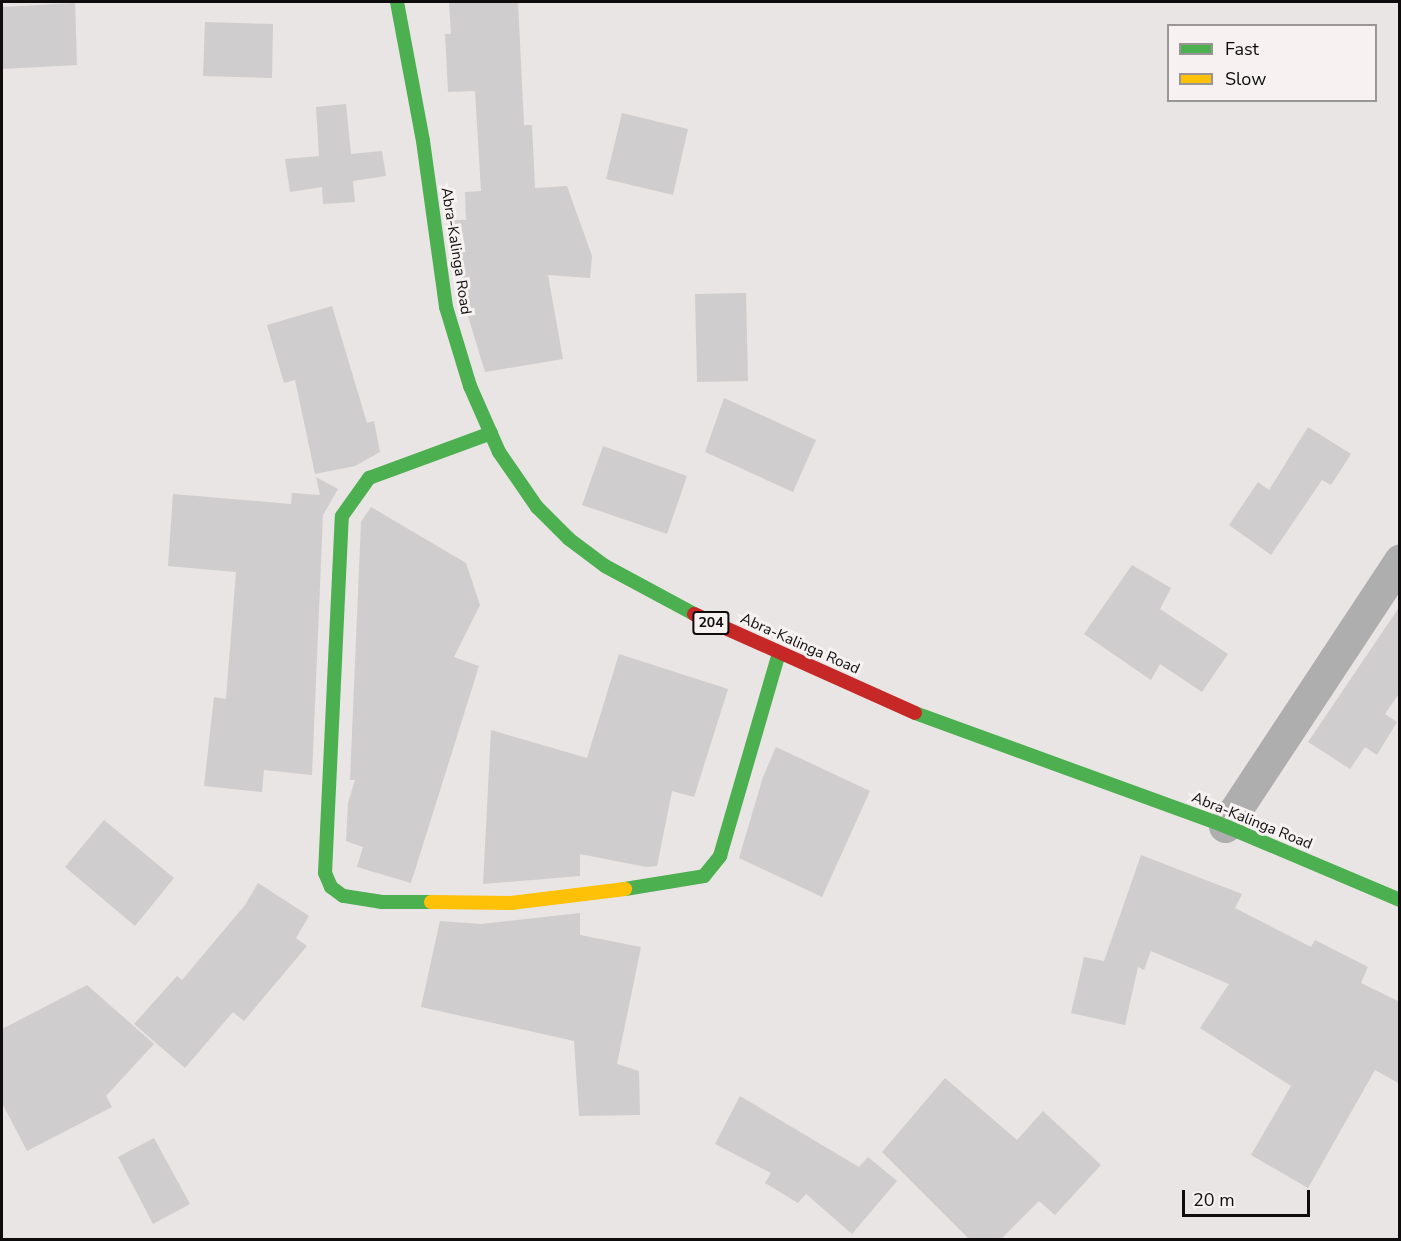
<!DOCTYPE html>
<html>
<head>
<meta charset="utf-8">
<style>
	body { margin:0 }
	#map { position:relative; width:1401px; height:1241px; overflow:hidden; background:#e8e5e4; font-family:"Nunito Sans",sans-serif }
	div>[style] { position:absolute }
	.building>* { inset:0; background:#cfcdcd }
	.street>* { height:33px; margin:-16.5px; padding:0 16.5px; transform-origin:16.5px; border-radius:16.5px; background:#afaeae }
	.fast>* { height:14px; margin:-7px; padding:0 7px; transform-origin:7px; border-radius:7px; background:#4caf50 }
	.slow>* { height:14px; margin:-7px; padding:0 7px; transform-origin:7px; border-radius:7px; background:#ffc107 }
	.jam>* { height:14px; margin:-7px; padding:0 7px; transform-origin:7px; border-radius:7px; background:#c62828 }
	span { translate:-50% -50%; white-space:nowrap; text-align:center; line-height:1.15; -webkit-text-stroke:6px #f7f2f1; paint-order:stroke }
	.shield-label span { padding:2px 4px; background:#f7f2f1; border:2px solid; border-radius:4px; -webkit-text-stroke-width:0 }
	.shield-label { font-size:14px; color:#0e0c0c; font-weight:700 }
	.street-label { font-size:15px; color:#0e0c0c }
	.frame { position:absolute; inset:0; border:3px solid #0e0c0c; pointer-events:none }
	.legend { position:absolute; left:1167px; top:24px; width:210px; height:78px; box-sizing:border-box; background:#f7f2f1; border:2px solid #9a9695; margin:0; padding:8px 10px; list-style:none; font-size:18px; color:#0e0c0c }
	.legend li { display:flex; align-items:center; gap:12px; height:30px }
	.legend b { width:30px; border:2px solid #9a9695 }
	.scale { position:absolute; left:1182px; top:1190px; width:128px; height:27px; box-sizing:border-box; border:3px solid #0e0c0c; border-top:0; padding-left:8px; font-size:18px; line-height:21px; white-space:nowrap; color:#0e0c0c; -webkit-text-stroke:4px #f7f2f1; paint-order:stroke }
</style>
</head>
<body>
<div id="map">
	<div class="building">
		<div style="clip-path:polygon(449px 2px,518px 2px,524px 125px,532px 125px,535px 188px,567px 186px,592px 256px,590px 278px,548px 275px,563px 359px,485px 372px,464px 303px,453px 220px,466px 220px,465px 192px,481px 191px,475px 91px,448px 92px,445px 34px,451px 34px)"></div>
		<div style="clip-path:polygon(75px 3px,77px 65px,2px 69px,2px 7px)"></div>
		<div style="clip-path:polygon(205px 22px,273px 24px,272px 78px,203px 76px)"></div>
		<div style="clip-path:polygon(346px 104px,351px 154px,382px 151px,386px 176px,353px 181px,355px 202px,323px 204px,322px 187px,290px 192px,285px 159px,319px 156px,316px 107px)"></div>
		<div style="clip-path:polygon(622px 113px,688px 129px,673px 195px,606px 179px)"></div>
		<div style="clip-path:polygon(746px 293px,748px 381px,697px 382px,695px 294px)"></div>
		<div style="clip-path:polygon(332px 306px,367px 423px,374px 421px,380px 452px,355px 466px,315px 474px,295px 380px,284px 383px,267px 325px)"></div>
		<div style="clip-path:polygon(724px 398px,816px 440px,793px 492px,705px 452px)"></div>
		<div style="clip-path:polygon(1308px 427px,1351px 454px,1331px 485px,1322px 480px,1271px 555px,1229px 525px,1258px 482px,1269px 490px)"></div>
		<div style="clip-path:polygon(603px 446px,687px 476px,667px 534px,582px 505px)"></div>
		<div style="clip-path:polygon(316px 477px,338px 489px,323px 515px,312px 775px,264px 770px,262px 792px,204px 786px,214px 697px,226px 699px,236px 572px,168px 566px,173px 494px,291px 504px,292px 493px,320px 495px)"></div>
		<div style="clip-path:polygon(371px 507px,466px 563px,480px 605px,454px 657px,479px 666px,411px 883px,357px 867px,363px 847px,346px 841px,348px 803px,355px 780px,350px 780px,361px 522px)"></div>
		<div style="clip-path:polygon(1132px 565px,1171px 588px,1160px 609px,1228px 654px,1202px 692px,1160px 664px,1151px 680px,1084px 634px)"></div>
		<div style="clip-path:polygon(1400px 606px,1400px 692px,1385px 714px,1397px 722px,1377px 755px,1365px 747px,1350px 769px,1308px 742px)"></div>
		<div style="clip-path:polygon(619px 654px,728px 689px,694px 797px,672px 791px,657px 866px,646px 867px,580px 854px,580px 876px,483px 884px,491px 730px,587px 758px)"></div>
		<div style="clip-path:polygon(776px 747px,870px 791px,822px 897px,739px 858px,763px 777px)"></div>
		<div style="clip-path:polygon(104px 820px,174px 878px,135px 926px,65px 867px)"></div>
		<div style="clip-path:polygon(1141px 855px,1242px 894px,1235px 908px,1311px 947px,1315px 940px,1368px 967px,1361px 983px,1400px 1002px,1400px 1084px,1375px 1070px,1308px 1188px,1251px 1155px,1291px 1086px,1200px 1028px,1229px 984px,1151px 951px,1144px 970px,1138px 967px,1125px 1025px,1071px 1013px,1084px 957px,1104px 961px)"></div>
		<div style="clip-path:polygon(258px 883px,309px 916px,296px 938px,307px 946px,244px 1021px,233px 1012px,185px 1068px,134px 1024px,177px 976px,182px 980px,245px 905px)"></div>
		<div style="clip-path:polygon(580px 913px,580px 935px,641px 947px,617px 1064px,639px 1071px,640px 1115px,579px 1116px,574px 1041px,421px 1007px,440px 921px,481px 924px)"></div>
		<div style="clip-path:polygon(87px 985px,154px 1044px,106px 1096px,112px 1107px,27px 1151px,2px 1103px,2px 1029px)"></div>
		<div style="clip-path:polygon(945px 1078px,1017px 1140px,1043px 1111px,1101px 1165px,1055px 1215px,1039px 1201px,1001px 1239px,969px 1239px,882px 1152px)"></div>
		<div style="clip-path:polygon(740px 1096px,859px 1167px,868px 1157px,897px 1181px,852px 1234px,806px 1194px,798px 1203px,765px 1183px,771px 1173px,715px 1144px)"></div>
		<div style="clip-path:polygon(154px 1138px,190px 1204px,153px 1224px,118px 1157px)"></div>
	</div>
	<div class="street">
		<div style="left:1225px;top:826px;width:318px;rotate:-56.6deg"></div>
	</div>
	<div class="fast">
		<div style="left:397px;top:2px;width:141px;rotate:79.4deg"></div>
		<div style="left:423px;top:141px;width:168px;rotate:82.1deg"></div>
		<div style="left:446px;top:307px;width:83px;rotate:73.1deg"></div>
		<div style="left:470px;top:386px;width:72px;rotate:66.3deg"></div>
		<div style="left:499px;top:452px;width:67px;rotate:55.4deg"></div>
		<div style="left:537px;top:507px;width:45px;rotate:45deg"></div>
		<div style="left:569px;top:539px;width:45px;rotate:36.9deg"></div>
		<div style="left:605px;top:566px;width:101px;rotate:28.3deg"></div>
		<div style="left:915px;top:713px;width:330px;rotate:20deg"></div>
		<div style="left:1225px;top:826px;width:190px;rotate:22.9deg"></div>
		<div style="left:625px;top:889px;width:80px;rotate:-9.3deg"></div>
		<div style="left:704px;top:876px;width:26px;rotate:-51deg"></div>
		<div style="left:720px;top:856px;width:211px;rotate:-73.8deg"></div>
		<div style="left:431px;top:902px;width:49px;rotate:180deg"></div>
		<div style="left:382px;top:902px;width:39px;rotate:-171deg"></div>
		<div style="left:343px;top:896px;width:15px;rotate:-143deg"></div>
		<div style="left:331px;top:887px;width:15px;rotate:-113deg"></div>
		<div style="left:325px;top:873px;width:357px;rotate:-87.3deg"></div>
		<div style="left:342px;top:516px;width:47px;rotate:-54.6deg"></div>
		<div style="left:369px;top:478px;width:130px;rotate:-20.2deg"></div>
	</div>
	<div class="slow">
		<div style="left:431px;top:902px;width:80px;rotate:0.7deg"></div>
		<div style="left:511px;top:903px;width:115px;rotate:-7deg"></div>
	</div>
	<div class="jam">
		<div style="left:694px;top:614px;width:242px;rotate:24.1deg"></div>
	</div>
	<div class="shield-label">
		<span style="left:711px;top:623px">204</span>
	</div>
	<div class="street-label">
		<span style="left:456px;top:251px;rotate:81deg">Abra-Kalinga Road</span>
		<span style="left:800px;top:644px;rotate:24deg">Abra-Kalinga Road</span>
		<span style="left:1252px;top:821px;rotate:22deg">Abra-Kalinga Road</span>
	</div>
	<div class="frame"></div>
	<ul class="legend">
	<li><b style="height:8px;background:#4caf50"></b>Fast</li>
	<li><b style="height:8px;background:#ffc107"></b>Slow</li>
	</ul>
	<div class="scale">20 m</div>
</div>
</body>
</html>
